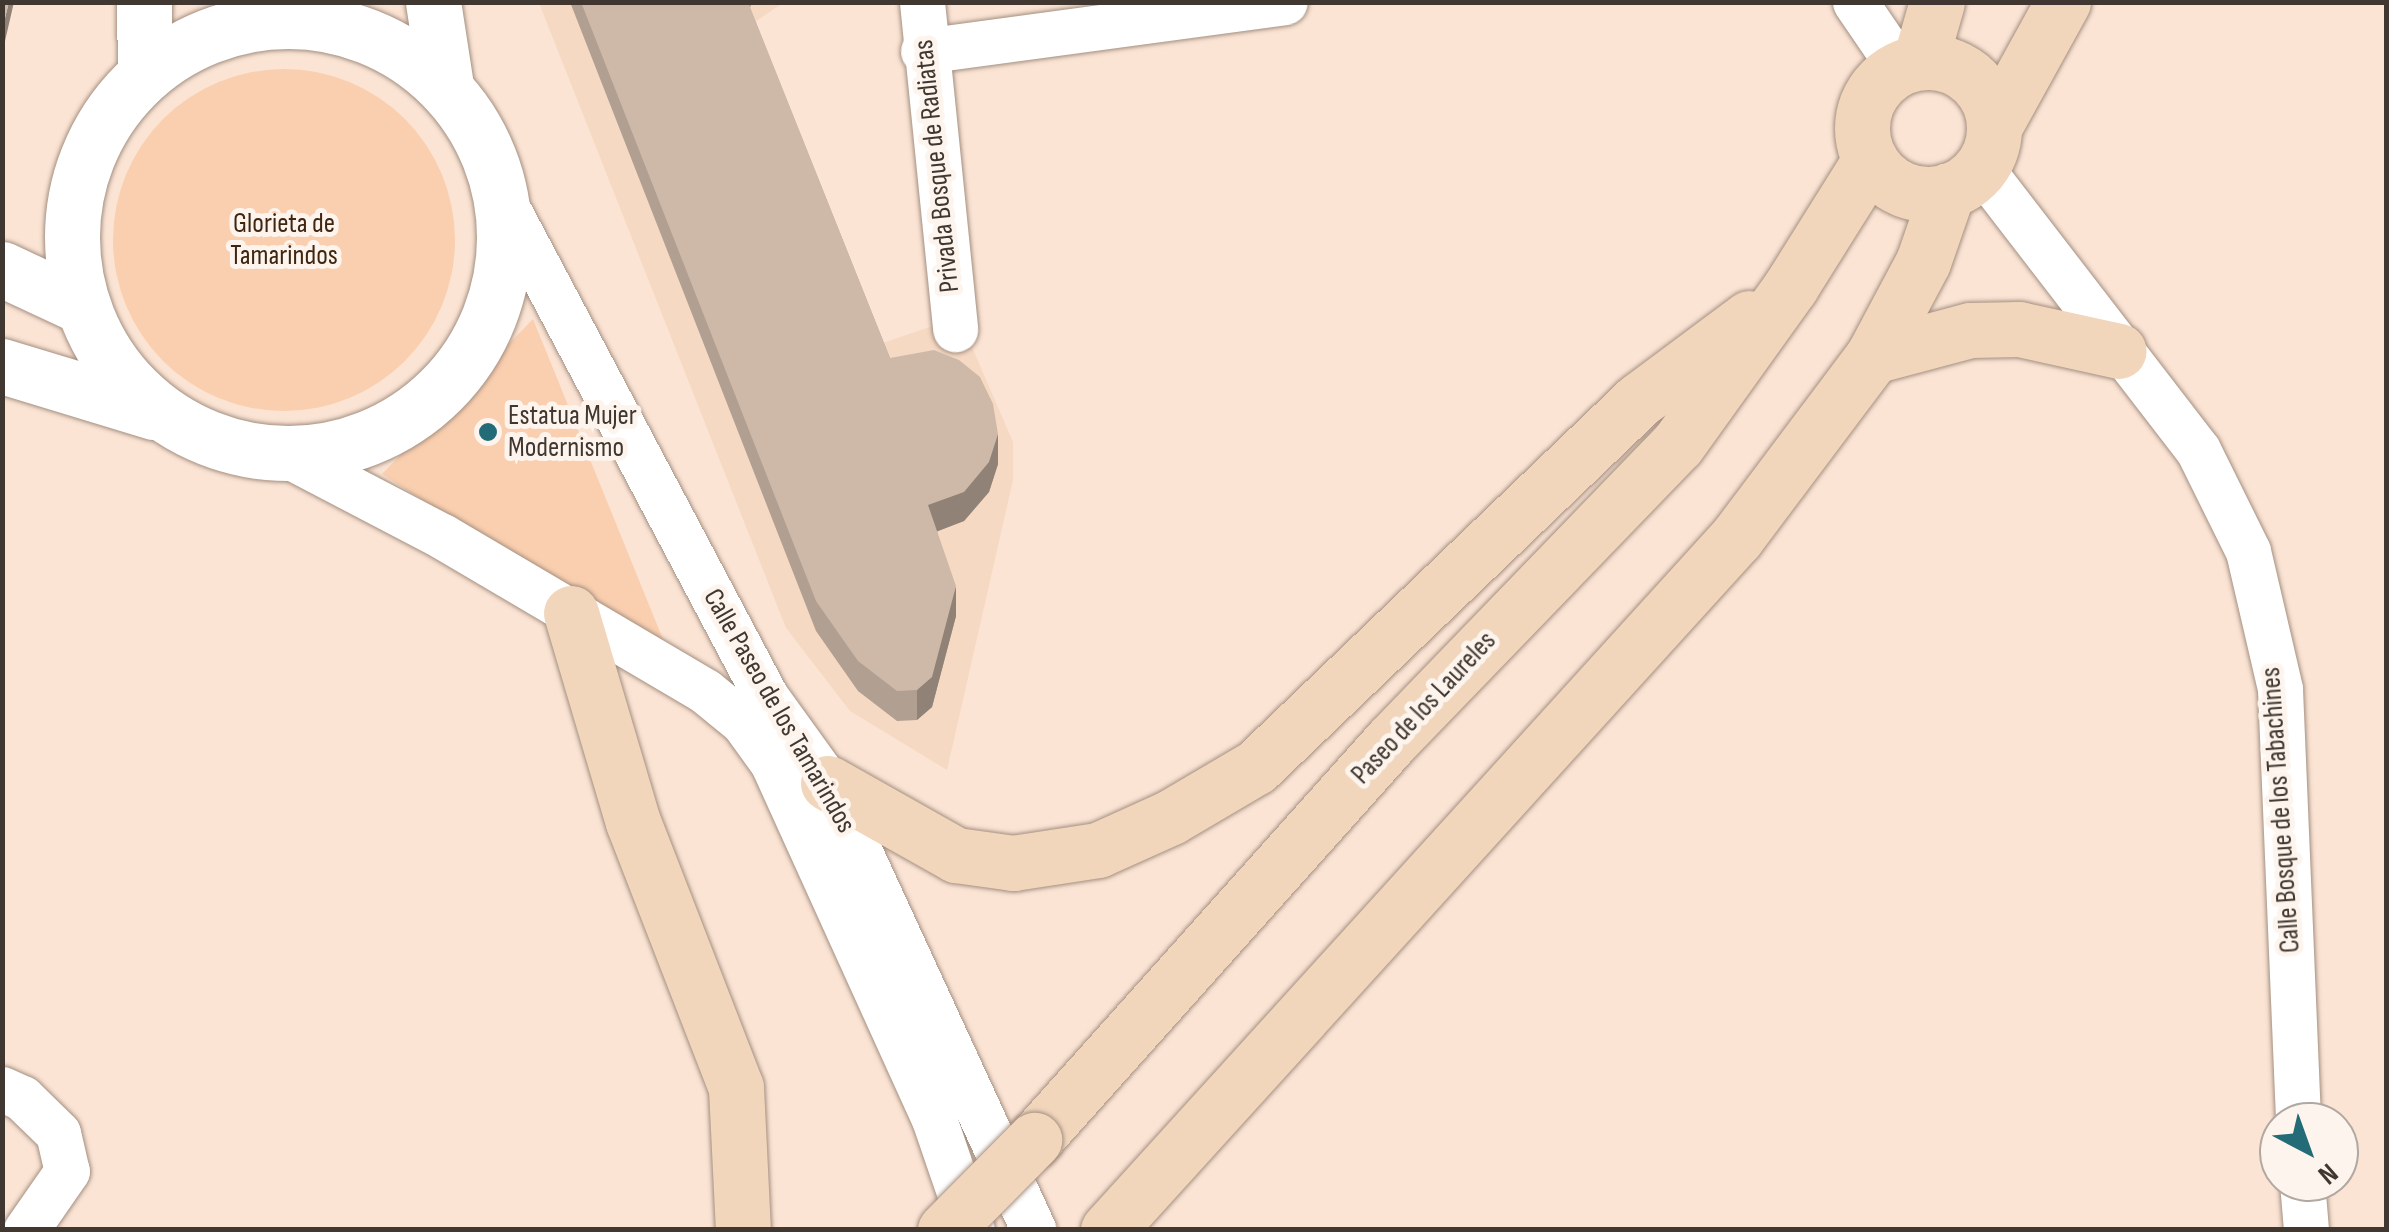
<!DOCTYPE html>
<html>
<head>
<meta charset="utf-8">
<style>
	body { margin:0 }
	#map { position:relative; width:2389px; height:1232px; overflow:hidden; background:#fbe4d4; font-family:"Sofia Sans Condensed",sans-serif }
	div>[style] { position:absolute }
	.built>* { inset:0; background:#f5d9c3 }
	.green>* { inset:0; background:#facfaf }
	.round { border-radius:50% }
	.roads { filter:drop-shadow(0 0 2px #a48f80) drop-shadow(0 0 2px #a48f80) }
	.minor>* { height:45px; margin:-22.5px; padding:0 22.5px; transform-origin:22.5px; border-radius:22.5px; background:#fff }
	.tertiary>* { height:55px; margin:-27.5px; padding:0 27.5px; transform-origin:27.5px; border-radius:27.5px; background:#fff }
	.tertiary>.ring { margin:-27.5px; padding:0; box-sizing:content-box; background:none; border:55px solid #fff; border-radius:50% }
	.secondary>* { height:55px; margin:-27.5px; padding:0 27.5px; transform-origin:27.5px; border-radius:27.5px; background:#f1d6bc }
	.secondary>.ring { margin:-27.5px; padding:0; box-sizing:content-box; background:none; border:55px solid #f1d6bc; border-radius:50% }
	.bridges { filter:drop-shadow(0 0 2px #a48f80) drop-shadow(0 0 2px #a48f80) }
	.secondary-bridge>* { height:55px; margin:-27.5px; padding:0 27.5px; transform-origin:27.5px; border-radius:27.5px; background:#f1d6bc }
	.wall>* { inset:0; background:#b19f91 }
	.shaded-wall>* { inset:0; background:#908276 }
	.building>* { inset:0; background:#ceb9a9 }
	.dots>* { width:28px; height:28px; translate:-50% -50%; box-sizing:border-box; border:5px solid #fdf4ed; border-radius:50% }
	span { translate:-50% -50%; white-space:nowrap; text-align:center; line-height:1.15; -webkit-text-stroke:10px #fdf4ed; paint-order:stroke }
	.street-label { font-size:28px; color:#403730 }
	.park-label { font-size:28px; color:#402611 }
	.poi-label { font-size:28px; color:#403730 }
	.left { translate:0 -50%; text-align:left }
	.frame { position:absolute; inset:0; border:5px solid #403730; pointer-events:none }
	.north { position:absolute; left:2259px; top:1102px; width:100px; height:100px; box-sizing:border-box; background:#fdf4ed; border:2px solid #b1a8a1; border-radius:50%; rotate:139deg; font-size:28px; font-weight:700; line-height:40px; text-align:center; color:#403730 }
	.north::after { content:''; display:block; margin:auto; width:35px; height:45px; background:#236c77; clip-path:polygon(50% 0,100% 100%,50% 72%,0 100%) }
</style>
</head>
<body>
<div id="map">
	<div class="built">
		<div style="clip-path:polygon(539px 3px,783px 3px,747px 27px,874px 346px,959px 317px,1013px 442px,1013px 480px,947px 770px,850px 711px,786px 628px)"></div>
	</div>
	<div class="green">
		<div class="round" style="left:113px;top:69px;width:342px;height:342px"></div>
		<div style="clip-path:polygon(533px 319px,671px 659px,382px 474px)"></div>
	</div>
	<div class="roads">
		<div class="minor">
			<div style="left:922px;top:2px;width:329px;rotate:84.2deg"></div>
			<div style="left:1855px;top:2px;width:80px;rotate:55.7deg"></div>
			<div style="left:923px;top:51px;width:365px;rotate:-7.7deg"></div>
			<div style="left:1980px;top:167px;width:357px;rotate:52.4deg"></div>
			<div style="left:2198px;top:450px;width:113px;rotate:63.7deg"></div>
			<div style="left:2248px;top:551px;width:142px;rotate:76.9deg"></div>
			<div style="left:2280px;top:689px;width:433px;rotate:87.6deg"></div>
			<div style="left:504px;top:202px;width:560px;rotate:62.11deg"></div>
			<div style="left:766px;top:697px;width:106px;rotate:54.2deg"></div>
			<div style="left:828px;top:783px;width:492px;rotate:65.3deg"></div>
			<div style="left:289px;top:456px;width:173px;rotate:27.6deg"></div>
			<div style="left:442px;top:536px;width:305px;rotate:30.5deg"></div>
			<div style="left:705px;top:691px;width:49px;rotate:39.2deg"></div>
			<div style="left:743px;top:722px;width:49px;rotate:54.1deg"></div>
			<div style="left:772px;top:762px;width:392px;rotate:65.6deg"></div>
			<div style="left:934px;top:1119px;width:117px;rotate:71.1deg"></div>
			<div style="left:2px;top:1089px;width:22px;rotate:24deg"></div>
			<div style="left:22px;top:1098px;width:50px;rotate:44.2deg"></div>
			<div style="left:58px;top:1133px;width:39px;rotate:77deg"></div>
			<div style="left:67px;top:1171px;width:72px;rotate:124.8deg"></div>
			<div style="left:2302px;top:1182px;width:48px;rotate:85.2deg"></div>
		</div>
		<div class="tertiary">
			<div style="left:144px;top:2px;width:72px;rotate:89.2deg"></div>
			<div style="left:433px;top:2px;width:85px;rotate:81.2deg"></div>
			<div class="ring" style="left:72px;top:21px;width:377px;height:377px"></div>
			<div style="left:2px;top:269px;width:87px;rotate:25.1deg"></div>
			<div style="left:2px;top:366px;width:158px;rotate:16.9deg"></div>
		</div>
		<div class="secondary">
			<div style="left:1920px;top:61px;width:61px;rotate:-73.9deg"></div>
			<div class="ring" style="left:1862px;top:62px;width:77px;height:77px"></div>
			<div style="left:1994px;top:127px;width:143px;rotate:-61.1deg"></div>
			<div style="left:1873px;top:356px;width:100px;rotate:-15deg"></div>
			<div style="left:1970px;top:330px;width:49px;rotate:-1.2deg"></div>
			<div style="left:2019px;top:329px;width:102px;rotate:12.4deg"></div>
			<div style="left:571px;top:613px;width:218px;rotate:73.5deg"></div>
			<div style="left:633px;top:822px;width:285px;rotate:68.8deg"></div>
			<div style="left:736px;top:1088px;width:142px;rotate:87.2deg"></div>
			<div style="left:828px;top:783px;width:147px;rotate:29.4deg"></div>
			<div style="left:956px;top:855px;width:58px;rotate:8deg"></div>
			<div style="left:1013px;top:863px;width:86px;rotate:-8.7deg"></div>
			<div style="left:1098px;top:850px;width:80px;rotate:-24.3deg"></div>
			<div style="left:1171px;top:817px;width:99px;rotate:-30.5deg"></div>
			<div style="left:1256px;top:767px;width:530px;rotate:-43.78deg"></div>
			<div style="left:1639px;top:400px;width:137px;rotate:-36.7deg"></div>
			<div style="left:1034px;top:1140px;width:535px;rotate:-48.18deg"></div>
			<div style="left:1391px;top:741px;width:413px;rotate:-46deg"></div>
			<div style="left:1678px;top:444px;width:194px;rotate:-54.4deg"></div>
			<div style="left:1791px;top:286px;width:149px;rotate:-57.9deg"></div>
			<div style="left:1108px;top:1230px;width:936px;rotate:-47.77deg"></div>
			<div style="left:1737px;top:537px;width:226px;rotate:-53.1deg"></div>
			<div style="left:1873px;top:356px;width:106px;rotate:-62deg"></div>
			<div style="left:1923px;top:262px;width:76px;rotate:-70.9deg"></div>
		</div>
	</div>
	<div class="bridges">
		<div class="secondary-bridge">
			<div style="left:945px;top:1230px;width:127px;rotate:-45.3deg"></div>
		</div>
	</div>
	<div class="wall">
		<div style="clip-path:polygon(570px 2px,752px 2px,750px 8px,890px 358px,998px 464px,989px 492px,964px 521px,937px 531px,956px 616px,932px 707px,917px 720px,897px 721px,858px 691px,816px 631px)"></div>
	</div>
	<div class="shaded-wall">
		<div style="clip-path:polygon(9px 2px,14px 2px,2px 54px,2px 30px)"></div>
		<div style="clip-path:polygon(998px 434px,998px 464px,989px 492px,964px 521px,928px 535px,928px 505px)"></div>
		<div style="clip-path:polygon(956px 586px,956px 616px,932px 707px,917px 720px,917px 690px)"></div>
	</div>
	<div class="building">
		<div style="clip-path:polygon(2px 2px,9px 2px,2px 30px)"></div>
		<div style="clip-path:polygon(581px 2px,748px 2px,890px 358px,934px 350px,959px 360px,980px 377px,993px 404px,998px 434px,989px 462px,964px 492px,928px 505px,956px 586px,932px 677px,917px 690px,897px 691px,858px 661px,816px 601px)"></div>
	</div>
	<div class="dots">
		<div style="left:488px;top:432px;background:#236c77"></div>
	</div>
	<div class="street-label">
		<span style="left:937px;top:166px;rotate:-96deg">Privada Bosque de Radiatas</span>
		<span style="left:1424px;top:708px;rotate:-47deg">Paseo de los Laureles</span>
		<span style="left:779px;top:711px;rotate:60deg">Calle Paseo de los Tamarindos</span>
		<span style="left:2281px;top:810px;rotate:-94deg">Calle Bosque de los Tabachines</span>
	</div>
	<div class="park-label">
		<span style="left:284px;top:240px">Glorieta de<br>Tamarindos</span>
	</div>
	<div class="poi-label">
		<span class="left" style="left:508px;top:432px">Estatua Mujer<br>Modernismo</span>
	</div>
	<div class="frame"></div>
	<div class="north">N</div>
</div>
</body>
</html>
